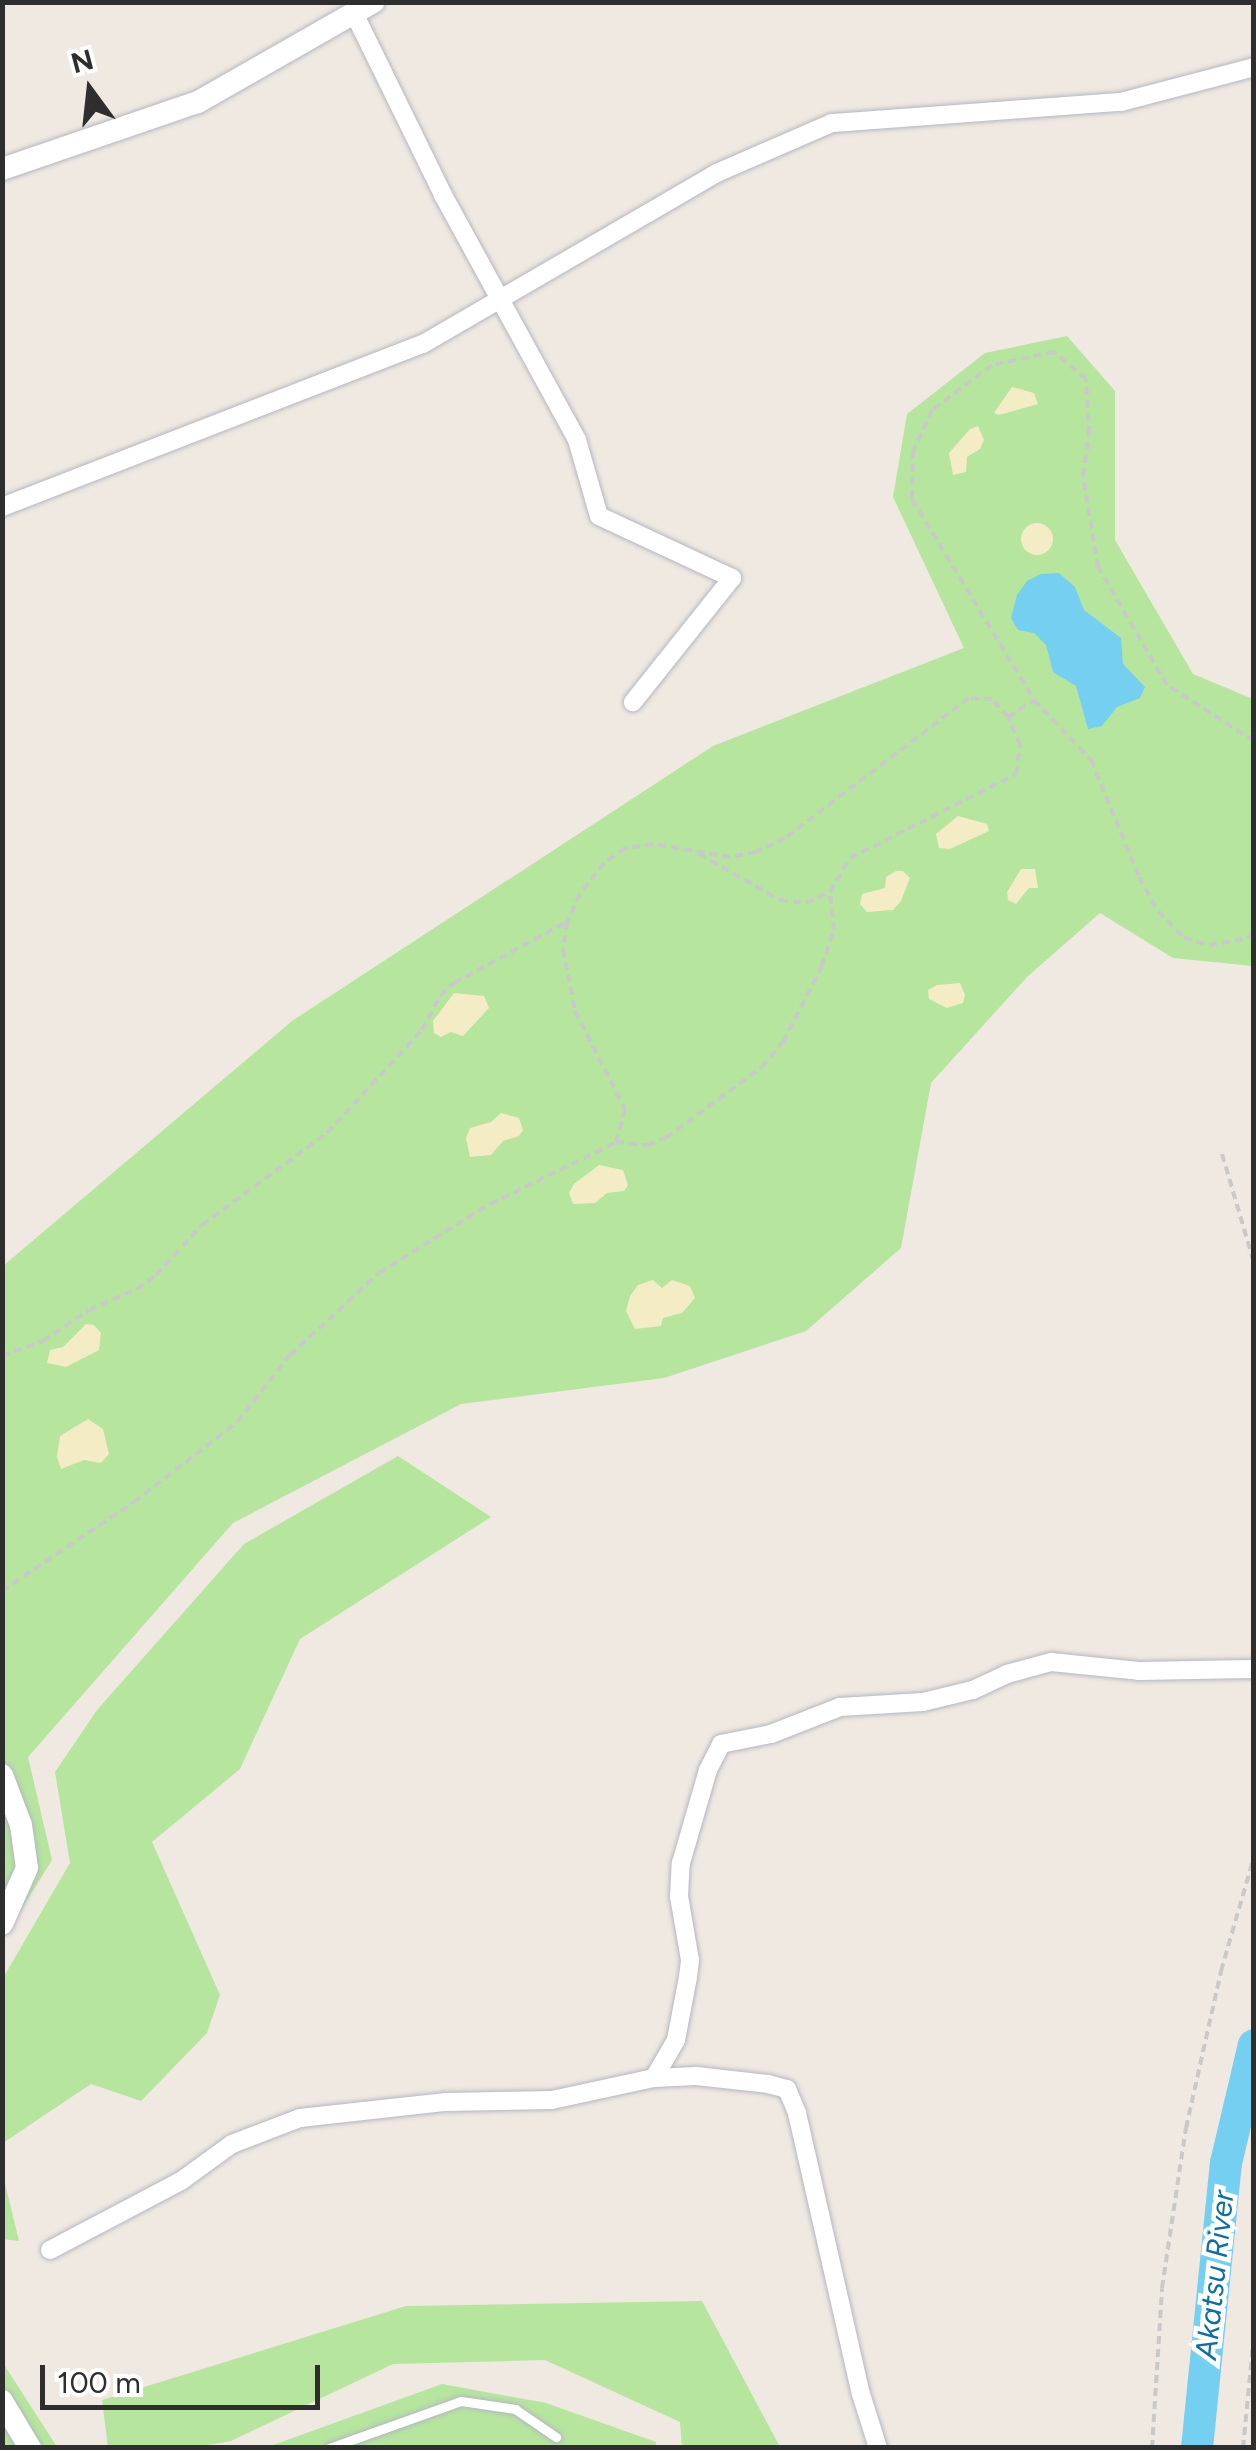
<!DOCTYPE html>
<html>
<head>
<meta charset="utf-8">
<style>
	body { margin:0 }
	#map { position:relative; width:1256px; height:2450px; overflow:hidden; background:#efe9e1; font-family:Figtree,sans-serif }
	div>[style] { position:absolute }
	.green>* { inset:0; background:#b6e59e }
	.sand>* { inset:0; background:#f3ecc5 }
	.round { border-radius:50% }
	.water>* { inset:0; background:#75cff0 }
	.river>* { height:32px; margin:-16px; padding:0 16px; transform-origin:16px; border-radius:16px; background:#75cff0 }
	.path>* { height:4px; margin-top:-2px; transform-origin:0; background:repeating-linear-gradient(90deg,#c9c9c9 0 8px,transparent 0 13px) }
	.roads { filter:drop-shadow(0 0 2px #b4b7c1) drop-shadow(0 0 2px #b4b7c1) }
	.service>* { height:9px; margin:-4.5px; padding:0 4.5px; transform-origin:4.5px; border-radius:4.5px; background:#fff }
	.minor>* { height:18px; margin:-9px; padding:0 9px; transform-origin:9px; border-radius:9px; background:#fff }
	.tertiary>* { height:22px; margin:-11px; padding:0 11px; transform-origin:11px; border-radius:11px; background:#fff }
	span { translate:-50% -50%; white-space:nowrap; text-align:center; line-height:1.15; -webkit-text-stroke:9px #fff; paint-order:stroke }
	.water-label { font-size:30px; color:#0d6fa3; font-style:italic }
	.frame { position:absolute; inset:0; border:5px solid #2e2e2e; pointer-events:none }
	.north { position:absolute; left:40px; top:40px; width:100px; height:100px; -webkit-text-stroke:8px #fff; paint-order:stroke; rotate:345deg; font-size:28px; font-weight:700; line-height:40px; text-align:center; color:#2e2e2e }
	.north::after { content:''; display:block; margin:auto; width:35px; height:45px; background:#2e2e2e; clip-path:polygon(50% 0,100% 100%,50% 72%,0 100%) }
	.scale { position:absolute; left:40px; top:2365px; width:280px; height:45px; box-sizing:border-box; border:5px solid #2e2e2e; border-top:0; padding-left:12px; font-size:30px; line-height:35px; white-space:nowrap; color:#2e2e2e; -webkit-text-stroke:8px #fff; paint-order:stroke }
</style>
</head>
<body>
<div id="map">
	<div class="green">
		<div style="clip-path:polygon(1067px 336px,1115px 391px,1115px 540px,1193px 674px,1253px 699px,1253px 966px,1173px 958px,1100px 913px,1027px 977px,931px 1083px,901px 1248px,806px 1331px,664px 1378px,461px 1404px,233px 1523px,28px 1757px,52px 1860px,3px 1939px,3px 1266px,292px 1021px,713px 746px,964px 648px,893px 497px,907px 414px,985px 353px)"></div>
		<div style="clip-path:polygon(398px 1456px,491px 1517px,300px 1639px,240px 1769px,152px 1842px,220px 1995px,207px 2033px,141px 2101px,91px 2084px,3px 2143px,3px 1978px,70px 1863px,55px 1772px,97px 1710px,244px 1544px)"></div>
		<div style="clip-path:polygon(2px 2175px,3px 2175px,19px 2241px,3px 2239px)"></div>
		<div style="clip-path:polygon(702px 2301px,780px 2447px,682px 2447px,680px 2422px,545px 2360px,393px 2364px,231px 2441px,197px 2447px,108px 2447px,102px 2400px,406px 2306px)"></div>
		<div style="clip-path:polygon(3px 2363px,57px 2447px,3px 2447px)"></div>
		<div style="clip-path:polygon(442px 2384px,546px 2403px,656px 2442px,656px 2447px,265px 2448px)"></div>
	</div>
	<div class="sand">
		<div style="clip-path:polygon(1012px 387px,1034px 393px,1038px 404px,999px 415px,994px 413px)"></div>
		<div style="clip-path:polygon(978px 426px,984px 440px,980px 449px,967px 457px,966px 472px,953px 475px,949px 453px,970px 429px)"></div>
		<div class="round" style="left:1021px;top:523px;width:32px;height:32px"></div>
		<div style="clip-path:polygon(958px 816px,987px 824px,989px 831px,950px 849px,939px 848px,936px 834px)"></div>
		<div style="clip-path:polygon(1021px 869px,1035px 869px,1038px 888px,1029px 888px,1016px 904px,1008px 900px,1007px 892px)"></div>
		<div style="clip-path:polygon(896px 871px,903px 871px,910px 878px,901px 901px,893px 910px,867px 912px,860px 904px,862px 894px,885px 888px,886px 877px)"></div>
		<div style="clip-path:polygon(960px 983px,965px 995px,963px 1003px,947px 1008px,929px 999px,928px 990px,937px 985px)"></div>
		<div style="clip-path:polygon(454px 993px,484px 996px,489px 1008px,463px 1036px,451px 1032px,441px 1037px,434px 1033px,433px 1021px)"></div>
		<div style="clip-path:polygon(501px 1113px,519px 1118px,523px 1130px,519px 1136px,503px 1141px,491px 1155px,470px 1157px,466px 1138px,470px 1128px,491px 1122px)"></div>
		<div style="clip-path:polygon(599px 1165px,623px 1170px,628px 1185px,624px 1191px,607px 1193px,595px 1203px,573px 1204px,569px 1193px,574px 1184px)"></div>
		<div style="clip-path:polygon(653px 1280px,662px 1288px,672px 1280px,690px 1286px,695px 1298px,682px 1313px,663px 1318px,661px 1326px,635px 1329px,626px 1311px,630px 1296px,638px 1285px)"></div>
		<div style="clip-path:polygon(86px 1324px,94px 1325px,101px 1333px,99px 1350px,66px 1367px,47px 1363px,50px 1350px,63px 1347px)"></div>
		<div style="clip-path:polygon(88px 1419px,103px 1429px,109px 1454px,101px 1463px,84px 1460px,61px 1469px,57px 1457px,60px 1436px)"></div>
	</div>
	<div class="water">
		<div style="clip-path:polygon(1059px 573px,1075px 587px,1084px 610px,1121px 638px,1123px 664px,1145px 687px,1140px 698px,1117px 707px,1102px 726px,1088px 729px,1076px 686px,1053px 672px,1046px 645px,1034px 633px,1018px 630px,1011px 618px,1017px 595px,1027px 581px,1041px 574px)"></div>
	</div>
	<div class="river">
		<div style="left:1197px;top:2448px;width:286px;rotate:-84.2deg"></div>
		<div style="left:1226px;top:2163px;width:121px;rotate:-76.7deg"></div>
	</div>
	<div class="path">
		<div style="left:1008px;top:717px;width:30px;rotate:-33deg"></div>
		<div style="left:1254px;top:741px;width:103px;rotate:-147.2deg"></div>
		<div style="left:1167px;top:685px;width:137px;rotate:-120.3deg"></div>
		<div style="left:1098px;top:567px;width:92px;rotate:-99.4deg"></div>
		<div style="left:1083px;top:476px;width:42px;rotate:-81.9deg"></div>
		<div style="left:1089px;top:434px;width:55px;rotate:-93.1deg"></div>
		<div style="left:1086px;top:379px;width:42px;rotate:-139.8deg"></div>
		<div style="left:1054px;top:352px;width:63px;rotate:168.2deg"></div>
		<div style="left:992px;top:365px;width:75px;rotate:143.1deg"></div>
		<div style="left:932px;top:410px;width:45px;rotate:114.9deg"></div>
		<div style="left:913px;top:451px;width:48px;rotate:91.2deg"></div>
		<div style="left:912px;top:499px;width:235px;rotate:58.7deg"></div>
		<div style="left:1034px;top:700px;width:83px;rotate:46.5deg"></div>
		<div style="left:1091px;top:760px;width:126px;rotate:67.7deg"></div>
		<div style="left:1139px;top:877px;width:39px;rotate:61deg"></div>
		<div style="left:1158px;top:911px;width:37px;rotate:46deg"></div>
		<div style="left:1184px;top:938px;width:26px;rotate:16deg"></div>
		<div style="left:1209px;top:945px;width:39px;rotate:-10deg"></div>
		<div style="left:1247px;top:938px;width:9px;rotate:-41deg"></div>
		<div style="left:699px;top:854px;width:93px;rotate:29.6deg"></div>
		<div style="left:780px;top:900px;width:26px;rotate:7deg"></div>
		<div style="left:806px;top:903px;width:26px;rotate:-25deg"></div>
		<div style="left:1222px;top:1154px;width:114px;rotate:73.6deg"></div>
		<div style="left:2px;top:1356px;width:44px;rotate:-20.1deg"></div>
		<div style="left:43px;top:1341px;width:55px;rotate:-34deg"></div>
		<div style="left:89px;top:1310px;width:52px;rotate:-23.6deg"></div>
		<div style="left:137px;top:1289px;width:24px;rotate:-36deg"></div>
		<div style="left:156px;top:1275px;width:68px;rotate:-47.4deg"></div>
		<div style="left:202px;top:1225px;width:155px;rotate:-36.4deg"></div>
		<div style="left:327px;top:1133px;width:140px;rotate:-47.3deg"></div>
		<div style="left:422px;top:1030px;width:38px;rotate:-62deg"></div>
		<div style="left:440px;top:996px;width:19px;rotate:-43deg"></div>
		<div style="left:454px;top:983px;width:128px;rotate:-28.4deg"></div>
		<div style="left:2px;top:1591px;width:159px;rotate:-34deg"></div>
		<div style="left:134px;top:1502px;width:130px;rotate:-37.8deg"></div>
		<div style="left:237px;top:1422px;width:85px;rotate:-51.7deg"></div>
		<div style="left:290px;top:1355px;width:121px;rotate:-42.7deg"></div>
		<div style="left:379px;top:1273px;width:131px;rotate:-31.9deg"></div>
		<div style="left:490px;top:1204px;width:130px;rotate:-26deg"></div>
		<div style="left:607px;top:1147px;width:10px;rotate:-29deg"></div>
		<div style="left:616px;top:1142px;width:31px;rotate:6deg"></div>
		<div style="left:647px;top:1145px;width:20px;rotate:-20deg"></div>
		<div style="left:666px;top:1138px;width:119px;rotate:-36.5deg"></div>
		<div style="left:762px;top:1067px;width:33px;rotate:-50deg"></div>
		<div style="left:783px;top:1042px;width:85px;rotate:-62.8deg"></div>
		<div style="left:822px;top:966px;width:38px;rotate:-72deg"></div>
		<div style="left:834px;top:930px;width:38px;rotate:-96deg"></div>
		<div style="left:830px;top:892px;width:39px;rotate:-60deg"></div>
		<div style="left:850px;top:858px;width:186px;rotate:-26.8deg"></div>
		<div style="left:1016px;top:774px;width:29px;rotate:-82deg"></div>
		<div style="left:1020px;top:745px;width:30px;rotate:-113deg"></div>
		<div style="left:1008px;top:717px;width:24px;rotate:-132deg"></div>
		<div style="left:992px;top:699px;width:23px;rotate:-178deg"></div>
		<div style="left:969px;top:698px;width:231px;rotate:142.7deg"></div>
		<div style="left:785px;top:838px;width:32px;rotate:154deg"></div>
		<div style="left:756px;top:852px;width:26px;rotate:169deg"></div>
		<div style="left:730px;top:857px;width:78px;rotate:-170.4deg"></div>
		<div style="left:653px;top:844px;width:28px;rotate:172deg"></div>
		<div style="left:625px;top:848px;width:26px;rotate:144deg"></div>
		<div style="left:604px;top:863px;width:39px;rotate:128deg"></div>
		<div style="left:580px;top:894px;width:31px;rotate:115deg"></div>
		<div style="left:567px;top:922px;width:27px;rotate:98deg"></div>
		<div style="left:563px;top:949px;width:63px;rotate:79deg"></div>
		<div style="left:575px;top:1011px;width:110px;rotate:63deg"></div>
		<div style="left:625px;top:1109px;width:34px;rotate:105deg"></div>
		<div style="left:1152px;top:2448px;width:160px;rotate:-86.4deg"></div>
		<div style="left:1162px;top:2288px;width:162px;rotate:-81.5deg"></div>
		<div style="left:1186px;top:2128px;width:161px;rotate:-77.4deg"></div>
		<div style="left:1221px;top:1971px;width:119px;rotate:-73.9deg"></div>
		<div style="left:1243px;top:2448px;width:115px;rotate:-84.5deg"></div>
	</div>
	<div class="roads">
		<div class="service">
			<div style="left:329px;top:2448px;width:140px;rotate:-19.6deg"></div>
			<div style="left:461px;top:2401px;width:55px;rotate:8.4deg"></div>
			<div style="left:515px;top:2409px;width:50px;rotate:34.3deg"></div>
		</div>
		<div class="minor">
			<div style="left:354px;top:13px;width:203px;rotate:63.9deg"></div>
			<div style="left:443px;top:195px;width:279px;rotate:61.3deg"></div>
			<div style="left:577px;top:440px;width:79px;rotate:73.9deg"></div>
			<div style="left:599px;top:516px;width:147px;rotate:25deg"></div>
			<div style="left:732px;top:578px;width:159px;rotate:128.6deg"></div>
			<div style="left:2px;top:507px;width:451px;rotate:-21.2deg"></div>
			<div style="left:423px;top:344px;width:340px;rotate:-30.2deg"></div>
			<div style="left:717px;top:173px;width:125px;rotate:-23.5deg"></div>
			<div style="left:832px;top:123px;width:290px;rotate:-4.2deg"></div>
			<div style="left:1121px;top:102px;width:138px;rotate:-14.7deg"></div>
			<div style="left:654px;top:2078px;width:44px;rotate:-59.9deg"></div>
			<div style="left:676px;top:2040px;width:64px;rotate:-79.2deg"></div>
			<div style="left:688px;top:1977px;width:17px;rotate:-83deg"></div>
			<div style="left:690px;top:1960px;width:65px;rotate:-99.8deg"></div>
			<div style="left:679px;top:1896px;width:33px;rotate:-87deg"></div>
			<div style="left:681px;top:1863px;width:97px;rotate:-73.8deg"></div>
			<div style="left:708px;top:1770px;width:29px;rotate:-63deg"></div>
			<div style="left:721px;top:1744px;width:51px;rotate:-11.3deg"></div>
			<div style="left:771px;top:1734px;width:74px;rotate:-21.4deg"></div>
			<div style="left:840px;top:1707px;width:83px;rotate:-3.4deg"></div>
			<div style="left:923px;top:1702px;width:51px;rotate:-13.5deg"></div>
			<div style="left:973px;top:1690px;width:38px;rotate:-25deg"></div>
			<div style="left:1007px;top:1674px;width:46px;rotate:-15.3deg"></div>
			<div style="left:1051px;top:1662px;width:88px;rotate:5.8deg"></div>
			<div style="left:1139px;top:1671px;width:115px;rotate:-1deg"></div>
			<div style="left:50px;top:2250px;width:148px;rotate:-27.8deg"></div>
			<div style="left:181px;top:2181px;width:63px;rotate:-36deg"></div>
			<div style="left:232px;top:2144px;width:73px;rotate:-20.9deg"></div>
			<div style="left:300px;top:2118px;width:147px;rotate:-6.3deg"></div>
			<div style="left:446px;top:2102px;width:106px;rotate:-1.1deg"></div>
			<div style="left:552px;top:2100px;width:104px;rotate:-12.2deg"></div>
			<div style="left:654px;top:2078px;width:42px;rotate:-2.7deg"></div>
			<div style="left:696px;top:2076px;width:72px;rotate:6.3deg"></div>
			<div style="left:768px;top:2084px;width:20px;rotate:15deg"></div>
			<div style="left:787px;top:2089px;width:26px;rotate:67deg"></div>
			<div style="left:797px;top:2113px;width:288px;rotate:77.2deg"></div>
			<div style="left:861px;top:2394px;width:57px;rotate:72.5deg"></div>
		</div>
		<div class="tertiary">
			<div style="left:2px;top:169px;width:207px;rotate:-18.9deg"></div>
			<div style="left:198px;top:102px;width:202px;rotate:-29.7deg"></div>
			<div style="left:2px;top:1775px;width:53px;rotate:69.2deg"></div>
			<div style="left:21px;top:1825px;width:43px;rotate:82.1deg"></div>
			<div style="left:27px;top:1868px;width:61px;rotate:114.1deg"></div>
			<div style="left:2px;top:2401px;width:55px;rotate:59.2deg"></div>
		</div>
	</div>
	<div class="water-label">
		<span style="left:1215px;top:2275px;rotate:-84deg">Akatsu River</span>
	</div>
	<div class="frame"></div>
	<div class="north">N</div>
	<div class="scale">100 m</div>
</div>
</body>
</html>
